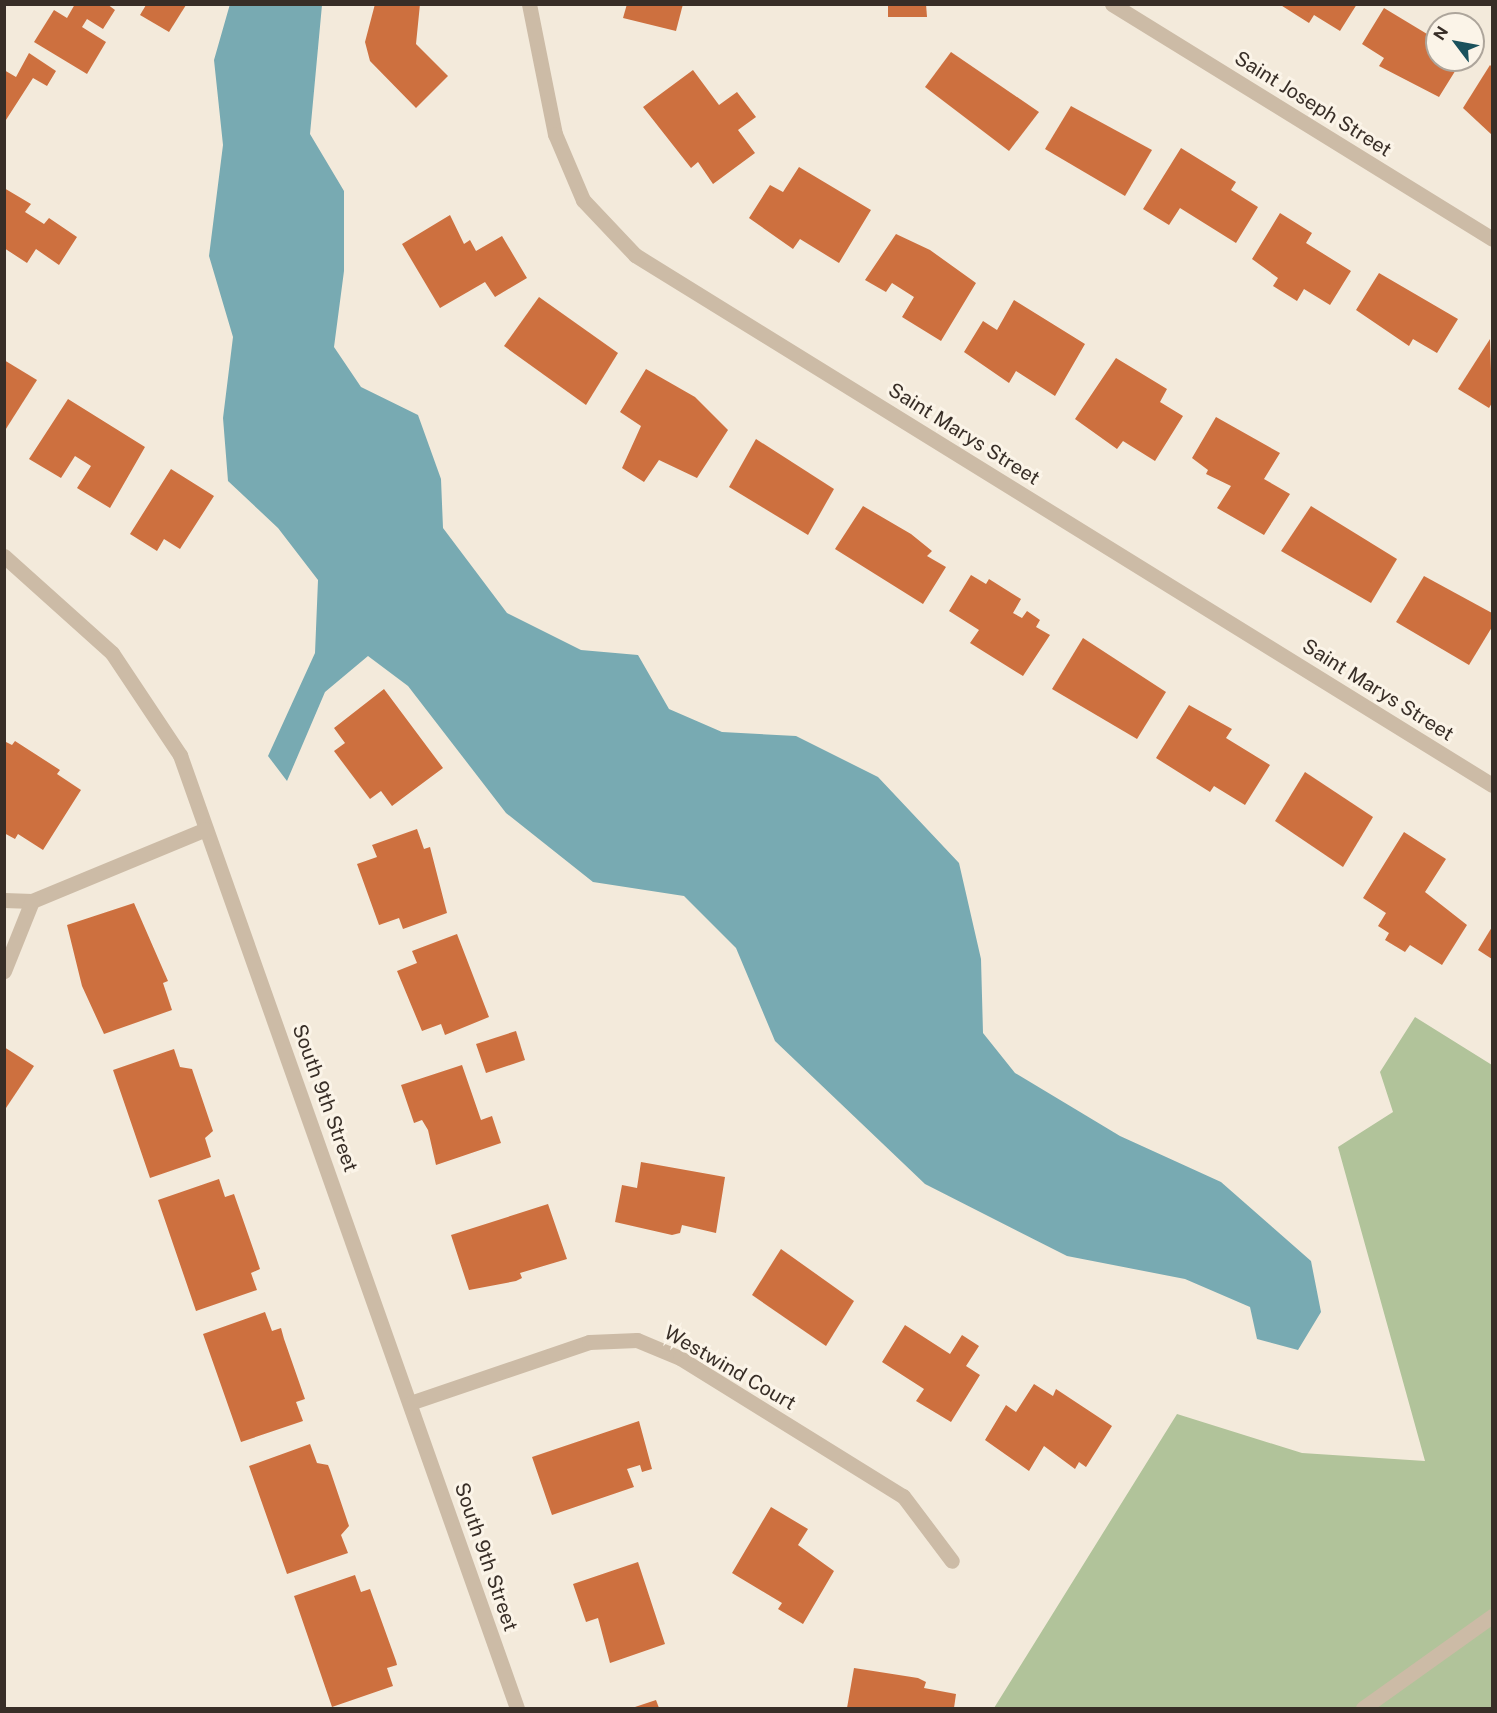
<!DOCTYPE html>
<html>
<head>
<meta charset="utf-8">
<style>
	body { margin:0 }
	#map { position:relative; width:1497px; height:1713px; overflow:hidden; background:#f3eadb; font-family:"Public Sans",sans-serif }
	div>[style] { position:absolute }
	.green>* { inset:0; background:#b1c39a }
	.water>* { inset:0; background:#78aab2 }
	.building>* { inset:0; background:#cd703f }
	.minor>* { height:15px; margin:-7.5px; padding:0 7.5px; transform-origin:7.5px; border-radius:7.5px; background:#ccbba6 }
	span { translate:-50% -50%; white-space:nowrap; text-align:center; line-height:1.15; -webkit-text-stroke:6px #fbf4e8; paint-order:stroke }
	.street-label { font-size:20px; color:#382e27 }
	.frame { position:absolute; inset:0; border:6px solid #382e27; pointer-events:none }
	.north { position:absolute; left:1425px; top:12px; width:60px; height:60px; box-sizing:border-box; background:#fbf4e8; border:2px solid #ada59b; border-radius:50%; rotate:302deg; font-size:16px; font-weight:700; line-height:24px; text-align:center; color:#382e27 }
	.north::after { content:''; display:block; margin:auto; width:21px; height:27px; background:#1a515c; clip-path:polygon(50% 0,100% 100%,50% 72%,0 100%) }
</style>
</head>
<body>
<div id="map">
	<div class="green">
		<div style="clip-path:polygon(1415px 1017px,1492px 1065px,1492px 1708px,994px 1708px,1177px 1414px,1302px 1453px,1425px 1461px,1338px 1147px,1393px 1112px,1380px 1072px)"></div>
	</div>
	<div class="water">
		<div style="clip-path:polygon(230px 4px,322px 5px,310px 134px,344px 191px,344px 271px,334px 347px,361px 387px,418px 415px,441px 479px,443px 528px,507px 613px,581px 650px,638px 655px,669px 709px,722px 732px,796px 736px,878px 777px,959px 863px,981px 959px,983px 1033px,1015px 1073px,1120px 1136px,1221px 1182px,1311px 1261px,1321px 1312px,1298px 1350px,1257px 1339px,1250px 1307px,1185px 1279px,1067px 1256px,925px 1184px,775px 1041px,736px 948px,684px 896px,593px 882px,506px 813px,408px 686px,368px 656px,325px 692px,287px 781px,268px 756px,315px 653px,318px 580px,278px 528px,228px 481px,223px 418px,233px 337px,209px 256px,223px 145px,214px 60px)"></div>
	</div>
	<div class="building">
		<div style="clip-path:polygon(75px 4px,107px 4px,115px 10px,103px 29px,87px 19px,82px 27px,106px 42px,87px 74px,34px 42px,54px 10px,67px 18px)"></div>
		<div style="clip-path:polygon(375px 4px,420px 4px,416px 44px,448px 76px,416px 108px,370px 61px,365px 42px)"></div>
		<div style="clip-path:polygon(627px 4px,683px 4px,676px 31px,623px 18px)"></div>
		<div style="clip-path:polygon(888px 4px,926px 4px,927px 17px,888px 17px)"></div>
		<div style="clip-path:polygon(1279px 4px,1357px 4px,1340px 31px,1314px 15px,1309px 23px)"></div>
		<div style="clip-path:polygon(146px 5px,186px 5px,169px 32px,140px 15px)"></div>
		<div style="clip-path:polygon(1384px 8px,1437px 40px,1437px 60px,1462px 60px,1439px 97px,1379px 66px,1384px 58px,1362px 44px)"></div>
		<div style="clip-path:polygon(951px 52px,1039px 112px,1009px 151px,925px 87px)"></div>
		<div style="clip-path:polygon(29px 53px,56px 71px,47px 86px,33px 78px,4px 123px,4px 70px,16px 77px)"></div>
		<div style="clip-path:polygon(1490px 65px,1492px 67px,1492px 135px,1463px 108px)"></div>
		<div style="clip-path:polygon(693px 70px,719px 105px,737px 92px,756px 117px,738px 130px,755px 153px,713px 184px,698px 162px,691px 168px,643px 107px)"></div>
		<div style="clip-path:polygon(1071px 106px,1152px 150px,1125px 196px,1045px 149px)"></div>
		<div style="clip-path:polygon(1181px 148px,1236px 182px,1231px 190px,1258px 207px,1236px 243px,1180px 208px,1169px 225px,1143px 209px)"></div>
		<div style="clip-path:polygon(799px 167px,871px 210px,839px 263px,800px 239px,793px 249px,749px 218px,770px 185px,783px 192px)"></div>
		<div style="clip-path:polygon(4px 188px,31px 204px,25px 212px,44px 224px,49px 218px,77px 237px,59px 265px,36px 249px,27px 263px,4px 248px)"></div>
		<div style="clip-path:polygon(1280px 213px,1312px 233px,1306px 243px,1351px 271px,1330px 305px,1304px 289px,1297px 301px,1273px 286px,1278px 278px,1252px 259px)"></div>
		<div style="clip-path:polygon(450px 215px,464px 244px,470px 240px,476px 251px,502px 236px,527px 278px,495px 297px,485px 282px,440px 308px,402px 244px)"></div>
		<div style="clip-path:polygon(896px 234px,930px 250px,976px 283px,941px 341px,902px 317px,914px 297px,892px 283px,886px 292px,865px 280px)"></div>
		<div style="clip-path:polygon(1379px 273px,1458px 319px,1437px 353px,1413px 339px,1409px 346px,1356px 310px)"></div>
		<div style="clip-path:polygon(539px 297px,618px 353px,586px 405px,504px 346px)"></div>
		<div style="clip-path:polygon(1014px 300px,1085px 344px,1055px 396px,1016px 371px,1009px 383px,964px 352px,983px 321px,997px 330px)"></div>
		<div style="clip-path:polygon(1490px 339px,1492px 403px,1489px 408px,1458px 389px)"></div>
		<div style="clip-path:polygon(1116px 358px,1167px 389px,1160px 402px,1183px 416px,1155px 461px,1123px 441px,1117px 449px,1075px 419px)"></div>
		<div style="clip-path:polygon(4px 360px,37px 380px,4px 432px)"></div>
		<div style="clip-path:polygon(646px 369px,695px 397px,728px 430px,697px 478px,659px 460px,644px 482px,622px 468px,641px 426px,620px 412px)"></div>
		<div style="clip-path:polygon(68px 399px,145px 447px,110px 508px,77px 488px,91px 466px,75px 456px,61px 478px,29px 459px)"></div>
		<div style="clip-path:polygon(1216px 417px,1280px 453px,1264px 479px,1290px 494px,1264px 535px,1217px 508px,1231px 486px,1206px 474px,1208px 470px,1192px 458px)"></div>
		<div style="clip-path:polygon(756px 439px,834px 489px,808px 535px,729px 487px)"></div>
		<div style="clip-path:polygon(171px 469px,214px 496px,180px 549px,164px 539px,157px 551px,130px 534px)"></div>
		<div style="clip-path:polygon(863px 506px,911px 534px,932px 551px,927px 556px,946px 567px,923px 604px,835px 549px)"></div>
		<div style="clip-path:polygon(1311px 506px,1397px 559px,1371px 603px,1281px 551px)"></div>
		<div style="clip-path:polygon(971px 575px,986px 584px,989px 579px,1021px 599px,1013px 613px,1022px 618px,1027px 611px,1040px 620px,1036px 627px,1050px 635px,1023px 676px,970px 643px,979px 630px,949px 611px)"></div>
		<div style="clip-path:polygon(1424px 576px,1492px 613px,1492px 627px,1469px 665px,1396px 622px)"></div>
		<div style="clip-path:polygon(1083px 638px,1166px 692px,1137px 739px,1052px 689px)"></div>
		<div style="clip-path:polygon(384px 689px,443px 768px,392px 806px,381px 791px,370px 799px,334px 751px,345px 743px,334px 728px)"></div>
		<div style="clip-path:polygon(1189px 705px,1232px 729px,1226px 738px,1270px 765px,1245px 805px,1214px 786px,1210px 792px,1156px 758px)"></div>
		<div style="clip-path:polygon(4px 741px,12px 745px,15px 741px,60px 770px,57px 774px,81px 790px,43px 850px,18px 834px,15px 839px,4px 833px)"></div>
		<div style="clip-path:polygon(1305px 772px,1373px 817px,1343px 867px,1275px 821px)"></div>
		<div style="clip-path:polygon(417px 829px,424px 849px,430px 847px,447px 913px,403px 929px,399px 918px,379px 925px,357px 864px,377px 857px,372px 845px)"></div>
		<div style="clip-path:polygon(1404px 832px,1446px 859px,1425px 892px,1467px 925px,1442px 965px,1410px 945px,1405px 952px,1385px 940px,1389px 933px,1378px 926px,1386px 913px,1363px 898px)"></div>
		<div style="clip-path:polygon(134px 903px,168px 981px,163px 983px,172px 1010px,104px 1034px,82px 986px,67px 925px)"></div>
		<div style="clip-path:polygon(1492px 927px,1492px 959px,1478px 950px)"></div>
		<div style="clip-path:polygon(457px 934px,489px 1017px,445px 1035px,441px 1024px,422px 1031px,397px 971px,417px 963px,412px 951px)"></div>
		<div style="clip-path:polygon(516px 1031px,525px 1060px,486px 1073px,476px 1044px)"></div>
		<div style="clip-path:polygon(4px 1047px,34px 1066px,4px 1111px)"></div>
		<div style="clip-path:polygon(174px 1049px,180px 1067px,192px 1069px,213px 1131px,205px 1138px,211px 1157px,150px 1178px,113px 1070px)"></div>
		<div style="clip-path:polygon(462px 1065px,481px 1120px,492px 1116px,501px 1143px,436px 1165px,428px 1130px,422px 1120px,414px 1123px,401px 1085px)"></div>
		<div style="clip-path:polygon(641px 1162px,725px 1177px,716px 1233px,682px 1225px,680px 1233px,672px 1235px,615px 1222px,622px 1185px,637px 1188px)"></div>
		<div style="clip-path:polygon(219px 1179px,225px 1197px,234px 1194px,256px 1257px,260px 1269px,251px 1273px,257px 1290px,196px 1311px,158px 1200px)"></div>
		<div style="clip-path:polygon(548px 1204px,567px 1259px,520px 1273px,522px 1278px,516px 1281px,469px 1290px,451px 1235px)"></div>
		<div style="clip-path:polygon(781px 1249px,854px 1301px,826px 1346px,752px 1295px)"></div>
		<div style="clip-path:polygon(265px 1312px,272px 1331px,281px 1328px,284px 1339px,305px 1399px,296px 1402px,303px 1421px,241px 1442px,203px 1334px)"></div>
		<div style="clip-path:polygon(905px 1325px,950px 1354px,962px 1335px,979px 1346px,966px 1366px,980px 1375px,951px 1422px,916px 1401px,924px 1389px,882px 1362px)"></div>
		<div style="clip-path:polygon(1034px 1384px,1053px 1396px,1056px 1389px,1112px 1426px,1086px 1467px,1079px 1462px,1075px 1469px,1044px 1446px,1029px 1471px,985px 1440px,1006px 1405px,1016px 1412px)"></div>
		<div style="clip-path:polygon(639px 1421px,652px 1469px,642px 1472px,640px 1465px,627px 1469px,634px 1487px,552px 1515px,532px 1457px)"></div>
		<div style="clip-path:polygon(310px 1444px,317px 1463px,328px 1465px,330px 1470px,349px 1526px,341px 1535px,348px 1553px,287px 1574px,249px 1466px)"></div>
		<div style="clip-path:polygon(771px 1507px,808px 1529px,798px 1545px,834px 1571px,803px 1624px,778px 1609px,782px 1603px,732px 1573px)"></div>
		<div style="clip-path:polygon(638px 1562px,665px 1644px,610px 1663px,598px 1618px,586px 1622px,573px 1584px)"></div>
		<div style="clip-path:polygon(355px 1575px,361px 1592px,370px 1589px,396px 1661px,397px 1665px,387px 1668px,393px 1686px,332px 1707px,294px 1596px)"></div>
		<div style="clip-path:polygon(854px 1668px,918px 1678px,926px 1682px,924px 1688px,956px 1694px,954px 1708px,847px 1708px)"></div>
		<div style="clip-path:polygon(656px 1700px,659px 1708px,632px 1708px)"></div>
	</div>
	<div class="minor">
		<div style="left:529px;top:4px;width:133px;rotate:78.7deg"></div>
		<div style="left:555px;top:134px;width:72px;rotate:67deg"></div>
		<div style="left:583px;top:200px;width:76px;rotate:46.6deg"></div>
		<div style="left:635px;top:255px;width:1008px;rotate:31.73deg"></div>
		<div style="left:1112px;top:4px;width:447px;rotate:31.7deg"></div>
		<div style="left:4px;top:556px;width:145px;rotate:41.9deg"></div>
		<div style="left:112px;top:653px;width:123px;rotate:56.3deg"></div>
		<div style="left:180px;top:755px;width:1011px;rotate:70.53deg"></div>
		<div style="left:4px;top:900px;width:28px;rotate:2deg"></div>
		<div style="left:32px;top:901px;width:188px;rotate:-22.5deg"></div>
		<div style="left:4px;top:971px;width:75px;rotate:-68.2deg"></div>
		<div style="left:410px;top:1403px;width:189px;rotate:-18.8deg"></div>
		<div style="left:589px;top:1342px;width:48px;rotate:-2.4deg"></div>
		<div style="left:637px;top:1340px;width:47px;rotate:22.7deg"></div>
		<div style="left:680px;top:1358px;width:262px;rotate:31.8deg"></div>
		<div style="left:903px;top:1496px;width:81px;rotate:53deg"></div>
		<div style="left:1363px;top:1708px;width:158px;rotate:-35.5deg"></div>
	</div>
	<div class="street-label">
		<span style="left:1313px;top:104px;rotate:32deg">Saint Joseph Street</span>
		<span style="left:964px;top:434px;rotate:32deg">Saint Marys Street</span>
		<span style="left:1378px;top:690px;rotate:32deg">Saint Marys Street</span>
		<span style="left:325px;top:1098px;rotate:70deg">South 9th Street</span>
		<span style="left:730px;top:1368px;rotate:30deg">Westwind Court</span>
		<span style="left:486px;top:1557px;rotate:71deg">South 9th Street</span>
	</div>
	<div class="frame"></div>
	<div class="north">N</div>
</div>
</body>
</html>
